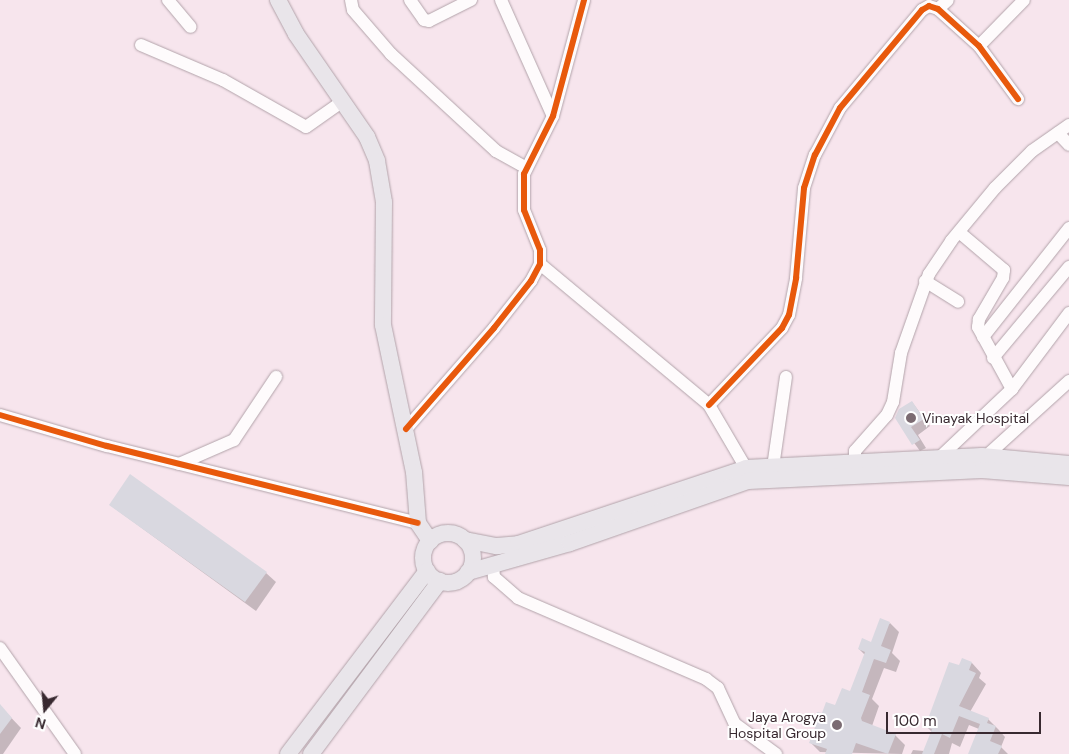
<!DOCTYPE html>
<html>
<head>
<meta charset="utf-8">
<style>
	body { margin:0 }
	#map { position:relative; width:1069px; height:754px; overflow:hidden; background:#f7e5ed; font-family:"DM Sans",sans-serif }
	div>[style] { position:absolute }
	.shadow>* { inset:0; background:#0003 }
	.building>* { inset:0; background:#d9d8e0 }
	.roads { filter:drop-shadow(0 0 1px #b2a3aa) drop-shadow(0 0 1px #b2a3aa) }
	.minor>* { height:12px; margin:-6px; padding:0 6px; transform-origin:6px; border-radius:6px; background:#fefbfc }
	.major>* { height:16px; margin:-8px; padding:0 8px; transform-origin:8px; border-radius:8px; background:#e9e5ea }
	.major>.ring { margin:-8px; padding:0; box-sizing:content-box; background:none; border:16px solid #e9e5ea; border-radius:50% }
	.cycleway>* { height:6px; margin:-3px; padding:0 3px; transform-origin:3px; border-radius:3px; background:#e8590c }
	.dots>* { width:14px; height:14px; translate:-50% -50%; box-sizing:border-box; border:2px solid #fff; border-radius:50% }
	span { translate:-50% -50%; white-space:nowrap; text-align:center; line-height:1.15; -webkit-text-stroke:4px #fff; paint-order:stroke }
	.poi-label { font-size:14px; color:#382930 }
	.left { translate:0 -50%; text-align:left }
	.right { translate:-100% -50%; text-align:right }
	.north { position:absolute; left:20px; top:684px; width:50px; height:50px; -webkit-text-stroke:4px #fff; paint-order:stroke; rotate:197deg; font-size:14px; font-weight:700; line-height:20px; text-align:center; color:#382930 }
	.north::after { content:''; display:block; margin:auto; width:18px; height:22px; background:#382930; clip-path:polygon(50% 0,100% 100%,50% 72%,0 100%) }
	.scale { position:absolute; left:886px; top:712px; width:155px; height:22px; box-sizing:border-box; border:2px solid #382930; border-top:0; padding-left:6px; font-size:15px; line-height:18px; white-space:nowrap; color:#382930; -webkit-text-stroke:4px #fff; paint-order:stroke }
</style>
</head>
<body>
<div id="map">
	<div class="shadow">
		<div style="clip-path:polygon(912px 402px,930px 426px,918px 435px,926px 448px,920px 451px,896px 418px)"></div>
		<div style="clip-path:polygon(110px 505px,266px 573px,276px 582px,256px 611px)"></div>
		<div style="clip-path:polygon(890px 623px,899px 632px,892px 653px,900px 661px,896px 672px,884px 668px,872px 699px,879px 706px,872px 726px,895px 735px,905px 745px,902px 754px,820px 752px,810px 742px,818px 724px,815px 721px,851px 693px,865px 655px,859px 649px,871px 643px)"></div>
		<div style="clip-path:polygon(972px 663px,981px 673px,979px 678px,986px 684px,970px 712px,988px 719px,998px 729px,1005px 737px,1001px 747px,1008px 754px,970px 754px,979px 729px,969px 725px,960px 747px,952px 743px,949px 754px,911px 754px,913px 750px,924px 751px,932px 732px,926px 726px,959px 667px)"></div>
		<div style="clip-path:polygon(0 706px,21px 728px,3px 754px,0 754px)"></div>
	</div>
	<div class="building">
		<div style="clip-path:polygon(912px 401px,924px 419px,911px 427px,920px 440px,912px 445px,895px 418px,899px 409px)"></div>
		<div style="clip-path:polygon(130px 474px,267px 572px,245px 602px,109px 505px)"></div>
		<div style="clip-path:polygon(880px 618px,890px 622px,881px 646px,891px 650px,886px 663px,874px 659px,862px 692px,870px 695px,861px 718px,862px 721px,896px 734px,888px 754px,856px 743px,852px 754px,825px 754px,827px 749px,809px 743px,817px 722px,814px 721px,817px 712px,822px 713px,826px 702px,835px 705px,842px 688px,850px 691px,865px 652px,858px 649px,862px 638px,871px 642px)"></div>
		<div style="clip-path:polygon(962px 658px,972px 662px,969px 670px,976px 673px,959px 706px,989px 718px,987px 723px,996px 726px,990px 741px,1002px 746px,998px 754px,968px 754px,980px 724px,959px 716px,950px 738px,942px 734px,934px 754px,922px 754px,932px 729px,925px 727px,949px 662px,959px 665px)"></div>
		<div style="clip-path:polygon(0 704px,12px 718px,0 734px)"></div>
	</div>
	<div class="roads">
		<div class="minor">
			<div style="left:168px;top:0;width:35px;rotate:50deg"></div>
			<div style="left:351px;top:0;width:10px;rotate:79deg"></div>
			<div style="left:353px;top:10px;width:58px;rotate:49.2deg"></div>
			<div style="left:391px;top:54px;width:143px;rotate:42.7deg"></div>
			<div style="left:496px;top:151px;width:35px;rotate:29deg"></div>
			<div style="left:410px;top:0;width:24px;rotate:55deg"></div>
			<div style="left:424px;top:20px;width:5px;rotate:11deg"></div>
			<div style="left:429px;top:21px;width:47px;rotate:-26.6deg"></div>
			<div style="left:501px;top:0;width:127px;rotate:65.9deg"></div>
			<div style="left:938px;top:9px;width:13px;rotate:-42deg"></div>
			<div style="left:141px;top:45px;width:89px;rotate:23.1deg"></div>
			<div style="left:223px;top:80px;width:95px;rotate:29.5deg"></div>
			<div style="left:306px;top:127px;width:45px;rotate:-35.1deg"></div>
			<div style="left:979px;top:46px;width:64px;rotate:-45.6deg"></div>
			<div style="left:1058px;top:133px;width:16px;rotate:47deg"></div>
			<div style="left:959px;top:232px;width:59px;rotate:40.2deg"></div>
			<div style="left:1004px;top:270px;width:8px;rotate:97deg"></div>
			<div style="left:1003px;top:278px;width:48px;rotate:120.3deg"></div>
			<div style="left:979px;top:319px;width:8px;rotate:97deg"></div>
			<div style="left:978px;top:327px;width:71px;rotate:61.3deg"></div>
			<div style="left:540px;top:264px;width:220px;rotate:39.8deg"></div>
			<div style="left:709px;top:405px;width:73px;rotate:59.6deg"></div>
			<div style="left:746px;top:468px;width:8px;rotate:83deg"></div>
			<div style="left:925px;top:281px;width:39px;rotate:32deg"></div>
			<div style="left:983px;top:337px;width:139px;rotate:-51.7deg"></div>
			<div style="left:993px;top:358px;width:119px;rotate:-50.1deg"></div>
			<div style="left:709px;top:405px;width:106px;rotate:-46.5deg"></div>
			<div style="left:782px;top:328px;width:15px;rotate:-62deg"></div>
			<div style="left:789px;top:315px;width:38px;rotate:-79deg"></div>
			<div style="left:796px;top:278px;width:90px;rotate:-84.9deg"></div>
			<div style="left:804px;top:188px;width:35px;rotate:-72deg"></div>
			<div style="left:815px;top:155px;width:53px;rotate:-62deg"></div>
			<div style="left:840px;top:108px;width:128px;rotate:-50.1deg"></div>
			<div style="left:922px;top:10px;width:8px;rotate:-30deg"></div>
			<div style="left:929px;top:6px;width:9px;rotate:18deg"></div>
			<div style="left:938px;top:9px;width:55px;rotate:42.1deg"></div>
			<div style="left:979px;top:46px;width:66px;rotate:53.7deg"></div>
			<div style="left:0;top:415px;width:111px;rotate:16.2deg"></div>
			<div style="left:107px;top:446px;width:320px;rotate:13.9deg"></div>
			<div style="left:406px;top:429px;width:134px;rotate:-48.9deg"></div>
			<div style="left:494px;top:328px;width:60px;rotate:-51.8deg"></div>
			<div style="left:531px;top:281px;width:19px;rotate:-62deg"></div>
			<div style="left:540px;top:264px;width:14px;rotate:-90deg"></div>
			<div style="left:540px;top:250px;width:43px;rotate:-111.8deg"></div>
			<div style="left:524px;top:210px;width:36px;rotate:-90deg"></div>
			<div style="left:524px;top:174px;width:65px;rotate:-63.4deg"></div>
			<div style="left:553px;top:116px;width:120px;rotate:-75deg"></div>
			<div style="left:938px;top:459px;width:102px;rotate:-43.4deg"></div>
			<div style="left:1012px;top:389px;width:95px;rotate:-53.1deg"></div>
			<div style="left:982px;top:460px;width:118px;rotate:-42.2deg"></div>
			<div style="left:855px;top:462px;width:11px;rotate:-90deg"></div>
			<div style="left:855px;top:451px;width:48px;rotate:-48.4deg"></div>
			<div style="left:887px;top:415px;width:14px;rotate:-65deg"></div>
			<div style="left:893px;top:402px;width:50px;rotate:-80.7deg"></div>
			<div style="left:901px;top:353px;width:84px;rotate:-70.5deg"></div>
			<div style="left:929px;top:274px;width:40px;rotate:-56deg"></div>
			<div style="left:951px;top:241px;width:69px;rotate:-50.3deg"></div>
			<div style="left:995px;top:188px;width:52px;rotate:-45deg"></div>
			<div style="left:1032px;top:151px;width:45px;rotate:-35.1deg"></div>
			<div style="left:179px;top:464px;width:60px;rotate:-23.6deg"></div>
			<div style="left:234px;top:440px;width:76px;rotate:-56.3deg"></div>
			<div style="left:773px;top:467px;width:91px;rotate:-81.8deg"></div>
			<div style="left:493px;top:564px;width:13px;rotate:86deg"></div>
			<div style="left:494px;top:577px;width:32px;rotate:41deg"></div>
			<div style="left:518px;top:598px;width:205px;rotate:23.3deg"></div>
			<div style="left:706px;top:679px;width:15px;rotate:37deg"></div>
			<div style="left:718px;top:688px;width:40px;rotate:65deg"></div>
			<div style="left:735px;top:724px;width:51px;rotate:36.2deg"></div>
			<div style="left:0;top:648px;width:130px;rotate:54.7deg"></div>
		</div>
		<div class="major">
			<div style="left:278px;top:0;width:38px;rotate:62deg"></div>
			<div style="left:296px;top:34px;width:125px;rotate:55.4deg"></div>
			<div style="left:367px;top:137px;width:26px;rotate:67deg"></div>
			<div style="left:377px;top:161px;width:42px;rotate:80.3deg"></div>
			<div style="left:384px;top:202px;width:123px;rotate:90.5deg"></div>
			<div style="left:383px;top:325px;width:150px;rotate:78.1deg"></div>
			<div style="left:414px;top:472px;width:51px;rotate:85.5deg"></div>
			<div style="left:418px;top:523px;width:22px;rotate:56deg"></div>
			<div class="ring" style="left:423px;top:533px;width:34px;height:34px"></div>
			<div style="left:465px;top:540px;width:33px;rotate:11deg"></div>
			<div style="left:497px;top:546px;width:21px;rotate:-5deg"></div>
			<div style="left:518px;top:544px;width:240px;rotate:-18.4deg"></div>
			<div style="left:746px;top:468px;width:236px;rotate:-2.9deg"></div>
			<div style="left:982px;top:456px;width:87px;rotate:5.3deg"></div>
			<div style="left:468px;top:572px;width:106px;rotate:-15.9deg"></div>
			<div style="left:570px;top:543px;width:188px;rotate:-19.2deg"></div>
			<div style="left:748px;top:481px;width:234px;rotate:-2.7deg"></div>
			<div style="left:982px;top:470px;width:87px;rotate:4.6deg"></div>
			<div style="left:288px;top:754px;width:230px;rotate:-52.8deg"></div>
			<div style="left:311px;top:754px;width:216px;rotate:-53.3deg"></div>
		</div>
	</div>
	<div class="cycleway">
		<div style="left:709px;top:405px;width:106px;rotate:-46.5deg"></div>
		<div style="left:782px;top:328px;width:15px;rotate:-62deg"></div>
		<div style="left:789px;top:315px;width:38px;rotate:-79deg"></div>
		<div style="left:796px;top:278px;width:90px;rotate:-84.9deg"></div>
		<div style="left:804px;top:188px;width:35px;rotate:-72deg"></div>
		<div style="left:815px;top:155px;width:53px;rotate:-62deg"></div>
		<div style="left:840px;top:108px;width:128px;rotate:-50.1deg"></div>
		<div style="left:922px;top:10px;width:8px;rotate:-30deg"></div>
		<div style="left:929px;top:6px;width:9px;rotate:18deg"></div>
		<div style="left:938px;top:9px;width:55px;rotate:42.1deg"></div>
		<div style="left:979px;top:46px;width:66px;rotate:53.7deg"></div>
		<div style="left:0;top:415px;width:111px;rotate:16.2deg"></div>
		<div style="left:107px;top:446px;width:320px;rotate:13.9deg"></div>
		<div style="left:406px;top:429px;width:134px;rotate:-48.9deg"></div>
		<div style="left:494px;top:328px;width:60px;rotate:-51.8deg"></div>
		<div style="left:531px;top:281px;width:19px;rotate:-62deg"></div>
		<div style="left:540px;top:264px;width:14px;rotate:-90deg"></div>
		<div style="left:540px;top:250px;width:43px;rotate:-111.8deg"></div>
		<div style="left:524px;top:210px;width:36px;rotate:-90deg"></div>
		<div style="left:524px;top:174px;width:65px;rotate:-63.4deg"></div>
		<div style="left:553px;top:116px;width:120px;rotate:-75deg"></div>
	</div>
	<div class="dots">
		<div style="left:911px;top:418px;background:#7b6b72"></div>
		<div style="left:837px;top:725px;background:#7b6b72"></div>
	</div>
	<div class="poi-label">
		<span class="left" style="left:922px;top:418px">Vinayak Hospital</span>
		<span class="right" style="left:826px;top:725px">Jaya Arogya<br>Hospital Group</span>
	</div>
	<div class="north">N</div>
	<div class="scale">100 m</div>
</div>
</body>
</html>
